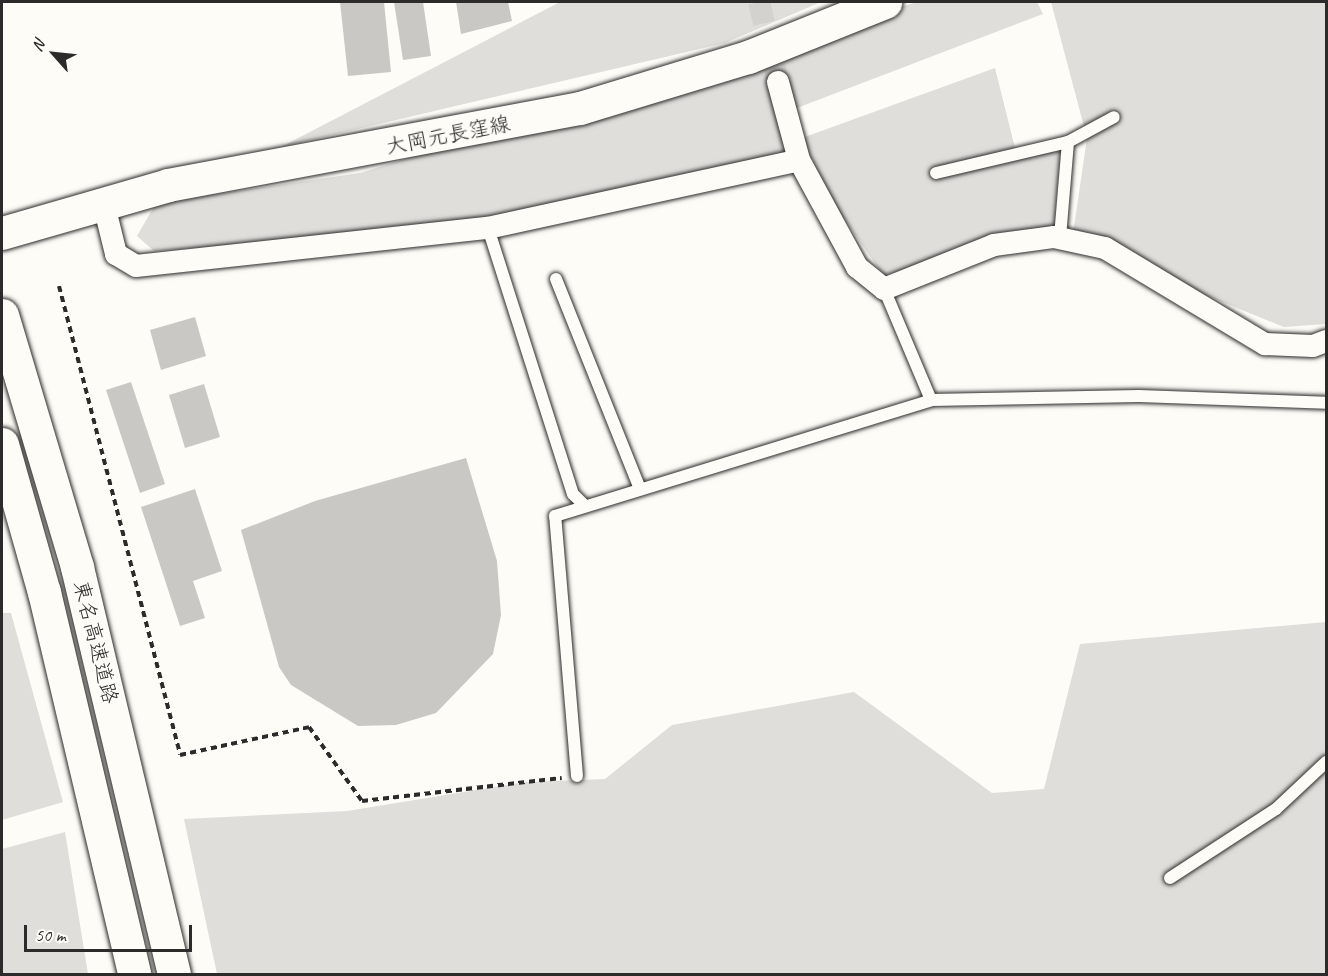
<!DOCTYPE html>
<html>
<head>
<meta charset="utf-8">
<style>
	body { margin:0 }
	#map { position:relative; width:1328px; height:976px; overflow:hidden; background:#fdfcf7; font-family:Caveat,"Klee One",sans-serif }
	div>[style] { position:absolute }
	.green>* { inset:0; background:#dfdeda }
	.building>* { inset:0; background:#c9c8c4 }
	.minor-tunnel>* { height:22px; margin-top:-11px; transform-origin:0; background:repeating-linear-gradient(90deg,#d3d2ce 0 22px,transparent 0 33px) }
	.path>* { height:4px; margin-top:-2px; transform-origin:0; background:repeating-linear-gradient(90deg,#2b2b2b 0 6px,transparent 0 10.5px) }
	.roads { filter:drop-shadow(0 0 2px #2b2b2b) drop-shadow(0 0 2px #2b2b2b) }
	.service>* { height:12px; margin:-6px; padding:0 6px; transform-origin:6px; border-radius:6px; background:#fdfcf7 }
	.minor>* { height:22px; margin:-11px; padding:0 11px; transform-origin:11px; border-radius:11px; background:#fdfcf7 }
	.primary>* { height:33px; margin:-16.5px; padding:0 16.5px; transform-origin:16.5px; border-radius:16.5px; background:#fdfcf7 }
	.motorway>* { height:33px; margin:-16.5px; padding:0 16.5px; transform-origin:16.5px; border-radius:16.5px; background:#fdfcf7 }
	span { translate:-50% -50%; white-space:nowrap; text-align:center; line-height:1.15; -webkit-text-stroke:4.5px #fdfcf7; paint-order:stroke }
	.street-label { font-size:21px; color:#2b2b2b }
	.frame { position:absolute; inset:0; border:3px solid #2b2b2b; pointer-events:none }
	.north { position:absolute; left:24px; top:24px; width:60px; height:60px; -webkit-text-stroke:4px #fdfcf7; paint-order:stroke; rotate:297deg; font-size:16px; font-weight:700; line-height:24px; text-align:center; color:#2b2b2b }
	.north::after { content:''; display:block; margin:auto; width:21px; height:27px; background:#2b2b2b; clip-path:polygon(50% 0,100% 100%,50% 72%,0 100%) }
	.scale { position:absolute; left:24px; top:925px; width:168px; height:27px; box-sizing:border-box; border:3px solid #2b2b2b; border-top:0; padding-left:8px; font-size:18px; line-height:21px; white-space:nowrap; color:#2b2b2b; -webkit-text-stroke:4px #fdfcf7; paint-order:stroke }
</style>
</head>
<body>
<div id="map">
	<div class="green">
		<div style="clip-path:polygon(560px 2px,821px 2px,725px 43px,281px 147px)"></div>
		<div style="clip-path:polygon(917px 2px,1037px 2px,1043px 14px,776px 116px,789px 155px,497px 226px,154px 251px,137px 236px,156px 203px,360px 173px)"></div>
		<div style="clip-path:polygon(1051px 2px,1326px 2px,1326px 324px,1284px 327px,1072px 241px,1087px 138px)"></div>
		<div style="clip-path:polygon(995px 68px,1015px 148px,1060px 152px,1054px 232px,883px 275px,836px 207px,802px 138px)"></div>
		<div style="clip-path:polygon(2px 613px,11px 613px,63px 802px,2px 820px)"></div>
		<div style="clip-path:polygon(1326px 622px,1326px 974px,217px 974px,184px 819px,347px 811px,526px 782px,605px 779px,672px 725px,854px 692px,992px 793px,1044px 789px,1080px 644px)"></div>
		<div style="clip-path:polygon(65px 832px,88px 974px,2px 974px,2px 849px)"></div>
	</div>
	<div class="building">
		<div style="clip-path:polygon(340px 2px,384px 2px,391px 72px,348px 76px)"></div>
		<div style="clip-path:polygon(394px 2px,423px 2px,431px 56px,403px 60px)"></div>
		<div style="clip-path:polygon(456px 2px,508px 2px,512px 21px,461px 34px)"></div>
		<div style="clip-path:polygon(195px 317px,206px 356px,161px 370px,150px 330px)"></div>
		<div style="clip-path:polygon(131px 382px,165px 484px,140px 493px,106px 390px)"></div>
		<div style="clip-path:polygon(204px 384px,220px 437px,185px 448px,169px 395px)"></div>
		<div style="clip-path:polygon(466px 458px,497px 561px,501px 615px,493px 654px,436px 713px,396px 725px,358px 726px,291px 685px,279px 667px,241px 530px,315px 501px)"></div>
		<div style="clip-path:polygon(195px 489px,222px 571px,193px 581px,205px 618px,180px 626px,141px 507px)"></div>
	</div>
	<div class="minor-tunnel">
		<div style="left:759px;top:2px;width:82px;rotate:76.6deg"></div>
	</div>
	<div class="path">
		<div style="left:59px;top:286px;width:484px;rotate:75.5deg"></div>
		<div style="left:180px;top:755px;width:132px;rotate:-12.2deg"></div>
		<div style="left:309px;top:727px;width:91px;rotate:54.4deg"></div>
		<div style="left:362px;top:801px;width:201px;rotate:-6.6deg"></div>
	</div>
	<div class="roads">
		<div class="service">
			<div style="left:1068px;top:142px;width:52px;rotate:-28.5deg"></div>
			<div style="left:936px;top:173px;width:136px;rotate:-13.2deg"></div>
			<div style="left:1068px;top:142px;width:96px;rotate:94.8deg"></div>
			<div style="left:488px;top:228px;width:279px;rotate:72.3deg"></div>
			<div style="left:573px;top:494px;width:17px;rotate:45deg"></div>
			<div style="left:556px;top:279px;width:226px;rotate:68.2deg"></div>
			<div style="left:931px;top:400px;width:208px;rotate:-1.1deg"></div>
			<div style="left:1139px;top:396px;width:187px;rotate:2.1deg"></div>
			<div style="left:577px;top:776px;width:261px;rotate:-94.8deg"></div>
			<div style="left:555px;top:516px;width:393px;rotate:-17.1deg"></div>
			<div style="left:931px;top:400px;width:121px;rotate:-112.9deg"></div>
			<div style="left:1170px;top:878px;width:126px;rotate:-33.1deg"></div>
			<div style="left:1276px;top:809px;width:69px;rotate:-43.2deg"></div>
		</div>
		<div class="minor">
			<div style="left:778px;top:82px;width:81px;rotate:74.9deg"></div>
			<div style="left:799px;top:160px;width:122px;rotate:61.5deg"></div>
			<div style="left:857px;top:267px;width:35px;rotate:39deg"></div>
			<div style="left:884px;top:289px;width:118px;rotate:-21.8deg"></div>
			<div style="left:994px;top:245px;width:61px;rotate:-7.6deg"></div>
			<div style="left:1054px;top:237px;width:52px;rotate:12.2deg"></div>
			<div style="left:1105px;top:248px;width:187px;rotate:31deg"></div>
			<div style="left:1265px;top:344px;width:48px;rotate:2.4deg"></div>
			<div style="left:1313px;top:346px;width:14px;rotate:-21deg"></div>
			<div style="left:103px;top:201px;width:55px;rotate:76.2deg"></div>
			<div style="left:116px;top:254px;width:23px;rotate:31deg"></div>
			<div style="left:136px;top:266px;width:354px;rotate:-6.2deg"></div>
			<div style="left:488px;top:228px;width:318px;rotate:-12.3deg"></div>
		</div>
		<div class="primary">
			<div style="left:2px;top:233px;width:173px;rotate:-16.1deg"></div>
			<div style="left:168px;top:185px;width:419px;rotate:-10.6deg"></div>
			<div style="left:580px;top:108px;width:176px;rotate:-16.9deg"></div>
			<div style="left:748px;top:57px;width:148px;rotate:-21.9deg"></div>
		</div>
		<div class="motorway">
			<div style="left:2px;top:315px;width:263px;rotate:73.4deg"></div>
			<div style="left:77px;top:567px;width:418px;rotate:76.6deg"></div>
			<div style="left:2px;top:444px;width:154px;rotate:74.2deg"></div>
			<div style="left:44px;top:592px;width:392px;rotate:76.7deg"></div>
		</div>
	</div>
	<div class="street-label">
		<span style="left:448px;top:135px;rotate:-11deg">大岡元長窪線</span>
		<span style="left:96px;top:642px;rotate:76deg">東名高速道路</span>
	</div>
	<div class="frame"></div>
	<div class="north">N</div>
	<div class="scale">50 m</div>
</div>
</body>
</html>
